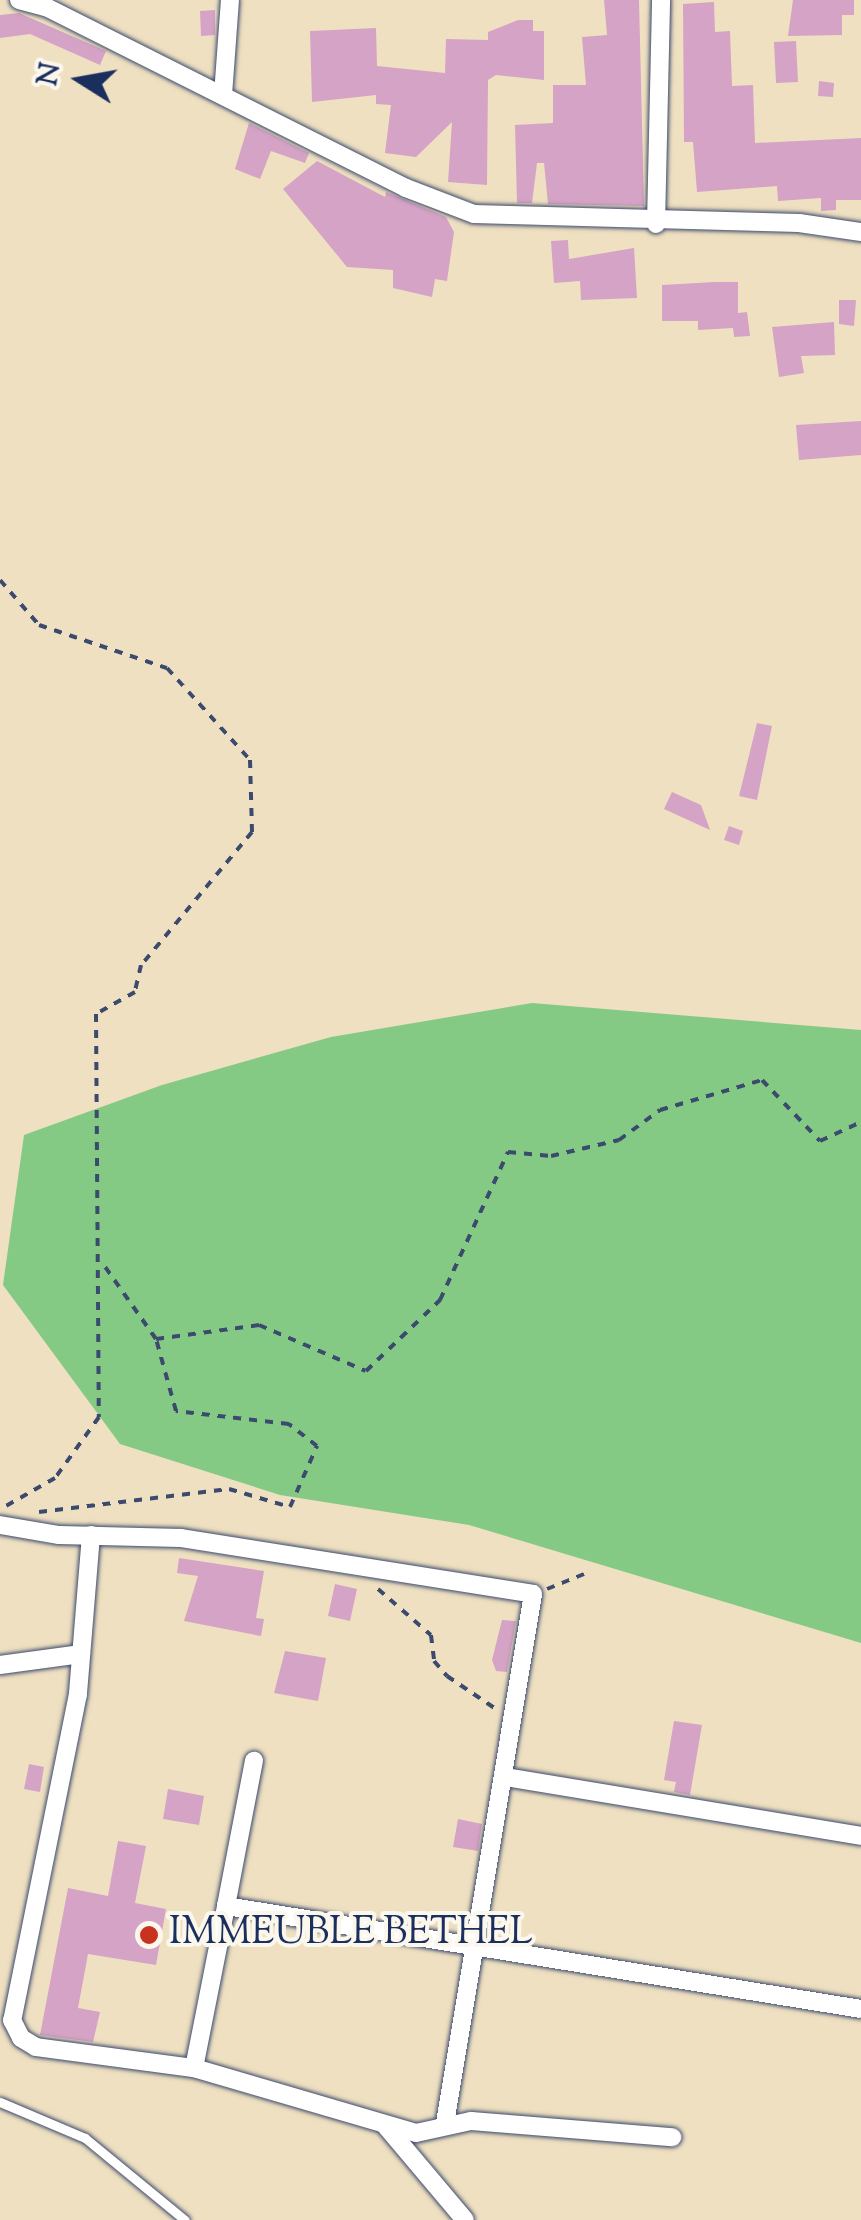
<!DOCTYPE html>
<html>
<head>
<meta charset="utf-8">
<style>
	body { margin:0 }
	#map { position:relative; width:861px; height:2220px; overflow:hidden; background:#efe0c1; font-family:"Sorts Mill Goudy",serif }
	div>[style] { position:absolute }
	.green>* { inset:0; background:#85ca84 }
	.building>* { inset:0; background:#d5a3c5 }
	.path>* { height:4px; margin-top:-2px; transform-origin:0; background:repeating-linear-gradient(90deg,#3b4a6d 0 8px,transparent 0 16px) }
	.roads { filter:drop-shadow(0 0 2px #3b4a6d) drop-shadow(0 0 2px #3b4a6d) }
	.service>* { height:9px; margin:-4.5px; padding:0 4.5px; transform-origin:4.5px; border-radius:4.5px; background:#fff }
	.minor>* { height:18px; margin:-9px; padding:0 9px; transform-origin:9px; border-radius:9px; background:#fff }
	.dots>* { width:28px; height:28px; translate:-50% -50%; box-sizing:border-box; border:5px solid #fbf7ec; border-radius:50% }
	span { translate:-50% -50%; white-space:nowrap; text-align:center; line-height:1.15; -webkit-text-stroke:8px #fbf7ec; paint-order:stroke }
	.poi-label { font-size:38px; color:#1b2f5e }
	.left { translate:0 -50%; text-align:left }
	.north { position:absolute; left:30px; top:30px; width:100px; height:100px; -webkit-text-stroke:8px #fbf7ec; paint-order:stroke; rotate:281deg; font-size:28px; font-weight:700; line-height:40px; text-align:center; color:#1b2f5e }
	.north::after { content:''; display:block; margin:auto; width:35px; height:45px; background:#1b2f5e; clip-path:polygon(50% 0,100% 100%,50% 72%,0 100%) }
</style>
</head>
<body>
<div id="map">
	<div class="green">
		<div style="clip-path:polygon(532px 1003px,861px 1030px,861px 1643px,469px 1525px,280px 1495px,120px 1444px,3px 1285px,24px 1135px,162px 1085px,331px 1037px)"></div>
	</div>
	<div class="building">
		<div style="clip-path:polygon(604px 0,639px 0,644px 206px,548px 204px,544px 163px,537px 163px,532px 203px,517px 203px,515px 125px,553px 123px,553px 85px,586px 85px,582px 37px,607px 35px)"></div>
		<div style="clip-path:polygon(793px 0,854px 0,854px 15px,842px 15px,842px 35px,788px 36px)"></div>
		<div style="clip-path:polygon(714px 2px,715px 32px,730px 31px,732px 86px,753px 85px,755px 143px,861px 138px,861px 200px,836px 200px,836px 210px,821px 211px,821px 198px,778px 201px,777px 186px,697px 192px,693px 142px,684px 142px,683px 4px)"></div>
		<div style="clip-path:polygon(215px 10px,215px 35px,201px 36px,200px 11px)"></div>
		<div style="clip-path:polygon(19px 13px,106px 51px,100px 65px,30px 34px,0 38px,0 15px)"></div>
		<div style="clip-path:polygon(518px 20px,533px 20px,533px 31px,544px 31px,544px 80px,496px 75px,488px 80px,487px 185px,448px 182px,452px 122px,416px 157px,385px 153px,391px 105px,376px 104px,376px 95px,312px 102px,310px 31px,376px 28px,377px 66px,445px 73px,446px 39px,488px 40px,488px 32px)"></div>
		<div style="clip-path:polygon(796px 41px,798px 82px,776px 83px,774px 42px)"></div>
		<div style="clip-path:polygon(819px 81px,834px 83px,833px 97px,818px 96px)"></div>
		<div style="clip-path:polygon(249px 123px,309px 153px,305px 163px,271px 151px,260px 179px,235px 169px)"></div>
		<div style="clip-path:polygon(317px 161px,385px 197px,386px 192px,446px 217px,454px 232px,447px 281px,435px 279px,432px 297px,393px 288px,393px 270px,347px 267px,283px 189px)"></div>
		<div style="clip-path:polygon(568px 240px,569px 259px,634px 248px,637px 298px,581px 300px,580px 281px,554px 283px,551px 241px)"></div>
		<div style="clip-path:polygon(715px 282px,738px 282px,738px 313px,747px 312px,750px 336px,734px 337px,733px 328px,698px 330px,698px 321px,662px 321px,662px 285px)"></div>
		<div style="clip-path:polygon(839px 300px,856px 300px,854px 326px,839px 324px)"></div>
		<div style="clip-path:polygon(834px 322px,835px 355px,801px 356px,804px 373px,779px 377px,772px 327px)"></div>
		<div style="clip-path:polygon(861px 421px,861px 455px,799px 460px,796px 425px)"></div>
		<div style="clip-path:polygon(757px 723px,772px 726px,757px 800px,739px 796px)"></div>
		<div style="clip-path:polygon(672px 792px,701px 805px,710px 830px,664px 809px)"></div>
		<div style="clip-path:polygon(729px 826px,743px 831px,739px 845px,724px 840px)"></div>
		<div style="clip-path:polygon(179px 1558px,264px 1571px,256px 1618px,264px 1619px,261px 1636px,184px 1621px,198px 1576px,177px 1573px)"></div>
		<div style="clip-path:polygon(335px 1584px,357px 1589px,350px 1621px,328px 1616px)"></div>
		<div style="clip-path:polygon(502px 1620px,516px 1621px,507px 1672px,496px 1671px,492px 1660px)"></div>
		<div style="clip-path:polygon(285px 1651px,326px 1658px,318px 1701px,274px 1693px)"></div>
		<div style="clip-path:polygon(674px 1721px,702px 1725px,690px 1795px,674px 1792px,676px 1782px,664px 1780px)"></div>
		<div style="clip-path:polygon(29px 1764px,44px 1767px,40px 1792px,24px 1789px)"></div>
		<div style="clip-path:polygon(168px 1789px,204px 1796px,199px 1825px,163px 1819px)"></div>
		<div style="clip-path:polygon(458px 1819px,482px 1824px,478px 1851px,453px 1847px)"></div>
		<div style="clip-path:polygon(118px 1841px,146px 1846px,135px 1903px,166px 1909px,156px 1965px,88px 1954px,78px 2008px,100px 2012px,93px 2042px,40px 2035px,68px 1888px,108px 1896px)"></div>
	</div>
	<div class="path">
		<div style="left:0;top:580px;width:60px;rotate:49.1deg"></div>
		<div style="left:39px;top:625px;width:135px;rotate:18.6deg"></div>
		<div style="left:167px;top:668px;width:124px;rotate:47.9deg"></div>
		<div style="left:250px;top:760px;width:72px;rotate:88.4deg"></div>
		<div style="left:252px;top:832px;width:173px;rotate:129.8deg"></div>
		<div style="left:141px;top:965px;width:28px;rotate:103deg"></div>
		<div style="left:135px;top:992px;width:45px;rotate:150.6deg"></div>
		<div style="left:96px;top:1014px;width:403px;rotate:89.6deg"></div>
		<div style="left:99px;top:1417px;width:75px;rotate:125.8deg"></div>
		<div style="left:55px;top:1478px;width:59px;rotate:150.4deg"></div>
		<div style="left:156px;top:1339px;width:104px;rotate:-7.7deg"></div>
		<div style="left:259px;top:1325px;width:116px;rotate:23.3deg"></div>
		<div style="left:366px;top:1371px;width:103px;rotate:-43.8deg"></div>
		<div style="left:440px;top:1300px;width:163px;rotate:-65.3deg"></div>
		<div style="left:508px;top:1152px;width:43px;rotate:5.3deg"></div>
		<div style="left:551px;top:1156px;width:70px;rotate:-13.2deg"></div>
		<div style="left:619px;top:1140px;width:51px;rotate:-36.2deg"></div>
		<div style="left:660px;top:1110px;width:106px;rotate:-16.4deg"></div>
		<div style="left:762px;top:1080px;width:84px;rotate:46.4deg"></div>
		<div style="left:820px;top:1141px;width:45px;rotate:-24.9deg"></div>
		<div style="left:39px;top:1512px;width:191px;rotate:-6.9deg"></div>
		<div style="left:229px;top:1489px;width:64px;rotate:16.4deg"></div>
		<div style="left:290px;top:1507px;width:67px;rotate:-66.1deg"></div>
		<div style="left:317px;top:1446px;width:36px;rotate:-142deg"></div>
		<div style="left:289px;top:1424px;width:114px;rotate:-173.4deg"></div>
		<div style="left:176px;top:1411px;width:75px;rotate:-105.5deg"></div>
		<div style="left:156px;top:1339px;width:95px;rotate:-125.2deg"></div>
		<div style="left:378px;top:1589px;width:70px;rotate:41deg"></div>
		<div style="left:431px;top:1635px;width:26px;rotate:83deg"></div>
		<div style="left:434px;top:1661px;width:20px;rotate:49deg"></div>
		<div style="left:447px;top:1676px;width:59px;rotate:34deg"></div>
		<div style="left:547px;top:1589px;width:40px;rotate:-22deg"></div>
	</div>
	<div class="roads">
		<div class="service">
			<div style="left:0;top:2102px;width:92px;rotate:23deg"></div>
			<div style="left:85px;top:2138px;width:129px;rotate:39.4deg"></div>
		</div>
		<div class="minor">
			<div style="left:19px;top:0;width:28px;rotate:15deg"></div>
			<div style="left:46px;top:7px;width:403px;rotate:26.7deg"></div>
			<div style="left:406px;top:188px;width:73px;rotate:20.9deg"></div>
			<div style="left:474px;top:214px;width:325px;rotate:1.6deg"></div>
			<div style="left:799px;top:223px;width:63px;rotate:8.3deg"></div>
			<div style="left:223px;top:95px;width:95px;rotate:-85.8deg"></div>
			<div style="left:656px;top:224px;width:224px;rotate:-88.7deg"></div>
			<div style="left:0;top:1525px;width:60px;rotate:9.6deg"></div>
			<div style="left:59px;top:1535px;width:122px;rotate:1.4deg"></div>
			<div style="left:181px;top:1538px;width:356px;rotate:9deg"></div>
			<div style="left:533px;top:1594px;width:536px;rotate:99.44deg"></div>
			<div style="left:91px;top:1535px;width:160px;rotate:94.7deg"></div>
			<div style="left:78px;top:1694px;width:333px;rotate:101.4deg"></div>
			<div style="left:12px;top:2020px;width:20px;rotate:63deg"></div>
			<div style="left:21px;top:2038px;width:17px;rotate:31deg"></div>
			<div style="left:36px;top:2047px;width:159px;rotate:7.6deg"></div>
			<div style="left:194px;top:2068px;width:231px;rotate:16.3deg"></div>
			<div style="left:416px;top:2133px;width:56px;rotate:-12.3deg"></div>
			<div style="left:471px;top:2121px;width:202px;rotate:4.6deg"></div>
			<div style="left:0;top:1665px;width:82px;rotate:-7.7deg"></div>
			<div style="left:506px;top:1777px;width:360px;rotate:9.4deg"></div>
			<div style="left:226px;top:1906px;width:148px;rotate:-79.1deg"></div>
			<div style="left:194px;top:2068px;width:165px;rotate:-78.8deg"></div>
			<div style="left:226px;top:1906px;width:643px;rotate:9.21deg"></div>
			<div style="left:385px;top:2125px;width:124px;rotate:49.9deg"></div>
		</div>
	</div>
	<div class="dots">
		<div style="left:149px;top:1935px;background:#c8321e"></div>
	</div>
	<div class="poi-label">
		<span class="left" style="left:169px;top:1935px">IMMEUBLE BETHEL</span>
	</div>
	<div class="north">N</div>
</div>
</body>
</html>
